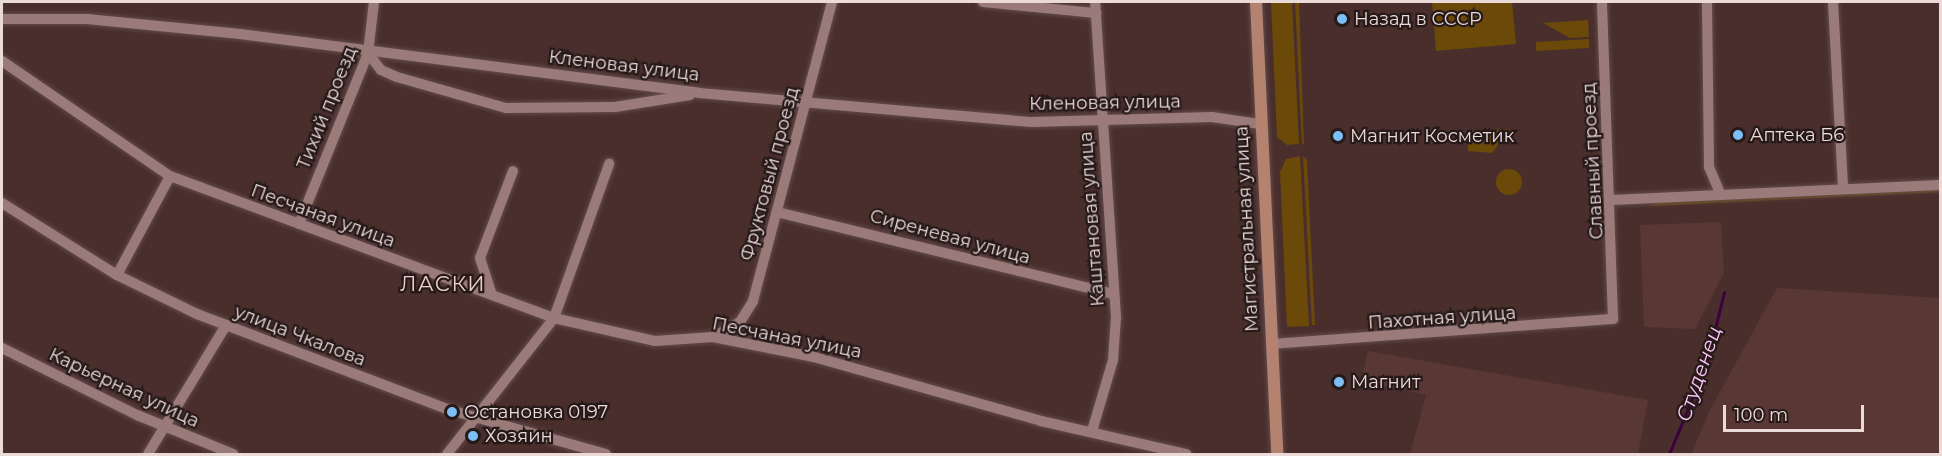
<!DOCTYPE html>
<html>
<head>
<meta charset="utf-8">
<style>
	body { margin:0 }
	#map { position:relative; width:1942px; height:456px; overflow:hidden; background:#492e2c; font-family:Montserrat,sans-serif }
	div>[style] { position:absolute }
	.built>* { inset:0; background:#593735 }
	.green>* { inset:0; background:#6b4908 }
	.round { border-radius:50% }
	.stream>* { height:3px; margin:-1.5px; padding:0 1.5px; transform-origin:1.5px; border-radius:1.5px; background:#3e003e }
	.roads { filter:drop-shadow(0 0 2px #634c4c) drop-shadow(0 0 2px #634c4c) }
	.minor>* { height:10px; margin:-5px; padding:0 5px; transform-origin:5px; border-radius:5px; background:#9a7b79 }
	.secondary>* { height:12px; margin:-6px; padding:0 6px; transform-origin:6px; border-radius:6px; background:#b58270 }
	.dots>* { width:16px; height:16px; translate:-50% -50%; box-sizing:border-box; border:3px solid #261a19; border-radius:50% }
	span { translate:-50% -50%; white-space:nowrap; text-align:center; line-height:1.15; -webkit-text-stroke:4.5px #261a19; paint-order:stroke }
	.poi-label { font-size:18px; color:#ecdad9 }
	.left { translate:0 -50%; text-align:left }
	.street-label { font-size:18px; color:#ecdad9 }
	.water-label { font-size:20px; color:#fec8fb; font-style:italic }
	.quarter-label { font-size:21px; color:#f0cdcb; letter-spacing:1.5px }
	.frame { position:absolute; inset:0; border:3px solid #ecdad9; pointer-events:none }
	.scale { position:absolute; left:1723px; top:405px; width:141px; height:27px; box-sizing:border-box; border:3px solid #ecdad9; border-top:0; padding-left:8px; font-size:18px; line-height:21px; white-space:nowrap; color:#ecdad9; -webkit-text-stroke:4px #261a19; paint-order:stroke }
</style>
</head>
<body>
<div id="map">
	<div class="built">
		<div style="clip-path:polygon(1721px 222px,1724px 273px,1695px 329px,1644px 327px,1640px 225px)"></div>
		<div style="clip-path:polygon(1777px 288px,1940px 298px,1940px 454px,1691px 454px,1710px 410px)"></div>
		<div style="clip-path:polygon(1368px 351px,1648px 400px,1638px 454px,1410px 454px,1426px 395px,1361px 381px)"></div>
	</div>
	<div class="green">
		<div style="clip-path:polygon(1271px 2px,1292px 2px,1299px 144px,1287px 145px,1277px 137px)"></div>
		<div style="clip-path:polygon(1295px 2px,1299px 2px,1304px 144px,1302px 144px)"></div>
		<div style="clip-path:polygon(1432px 2px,1512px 2px,1516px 44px,1436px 51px)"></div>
		<div style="clip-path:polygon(1588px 20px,1589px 37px,1570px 38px,1543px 23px)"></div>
		<div style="clip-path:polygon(1589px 39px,1589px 48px,1536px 51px,1536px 42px)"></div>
		<div style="clip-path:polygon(1510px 129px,1492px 153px,1468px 151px,1467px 131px)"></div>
		<div style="clip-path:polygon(1300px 156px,1309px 326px,1287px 327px,1280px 172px,1286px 159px)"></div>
		<div style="clip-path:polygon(1303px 156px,1307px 160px,1315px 325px,1312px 325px)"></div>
		<div class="round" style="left:1496px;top:169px;width:26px;height:26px"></div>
		<div style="clip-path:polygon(1940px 190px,1940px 192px,1651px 206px,1656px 203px)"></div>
	</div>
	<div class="stream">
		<div style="left:1669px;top:454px;width:96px;rotate:-67.4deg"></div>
		<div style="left:1706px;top:365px;width:75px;rotate:-76.1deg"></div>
	</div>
	<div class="roads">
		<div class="minor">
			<div style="left:983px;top:2px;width:114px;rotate:5.6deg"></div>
			<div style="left:1707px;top:2px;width:165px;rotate:89.3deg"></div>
			<div style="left:1709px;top:167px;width:30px;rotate:67deg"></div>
			<div style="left:1833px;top:2px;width:187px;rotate:86.9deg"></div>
			<div style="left:2px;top:19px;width:85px"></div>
			<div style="left:87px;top:19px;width:154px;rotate:5.6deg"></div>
			<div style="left:240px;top:34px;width:463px;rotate:7.3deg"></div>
			<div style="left:699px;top:93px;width:334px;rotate:5deg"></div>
			<div style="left:1032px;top:122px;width:180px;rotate:-1.6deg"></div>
			<div style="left:1212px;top:117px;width:49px;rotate:8.3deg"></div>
			<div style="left:368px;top:53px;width:21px;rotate:53deg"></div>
			<div style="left:381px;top:70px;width:17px;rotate:24deg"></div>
			<div style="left:397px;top:77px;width:113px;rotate:15.9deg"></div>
			<div style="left:506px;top:108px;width:109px;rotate:-0.5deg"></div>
			<div style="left:615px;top:107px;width:76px;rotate:-9.1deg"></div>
			<div style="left:2px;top:61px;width:204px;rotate:34.4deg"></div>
			<div style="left:170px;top:176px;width:409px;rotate:20.3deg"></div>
			<div style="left:554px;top:318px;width:104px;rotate:12.8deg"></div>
			<div style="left:655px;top:341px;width:58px;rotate:-3.9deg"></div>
			<div style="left:713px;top:337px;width:103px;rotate:11.2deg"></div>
			<div style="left:814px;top:357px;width:236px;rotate:15.7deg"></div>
			<div style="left:1041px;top:421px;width:149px;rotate:12.8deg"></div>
			<div style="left:1611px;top:200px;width:329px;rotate:-2.6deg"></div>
			<div style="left:2px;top:203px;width:136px;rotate:32.1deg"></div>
			<div style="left:117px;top:275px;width:89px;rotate:26deg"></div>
			<div style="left:197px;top:314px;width:271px;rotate:20.8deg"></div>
			<div style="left:450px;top:410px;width:162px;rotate:15.8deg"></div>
			<div style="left:777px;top:212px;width:347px;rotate:13.7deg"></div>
			<div style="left:299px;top:224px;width:184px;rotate:-68deg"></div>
			<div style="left:368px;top:53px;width:51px;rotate:-83.3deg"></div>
			<div style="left:117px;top:275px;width:112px;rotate:-61.8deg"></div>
			<div style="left:492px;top:295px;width:39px;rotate:-108deg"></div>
			<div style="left:480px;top:258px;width:93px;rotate:-69.2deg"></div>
			<div style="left:713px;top:337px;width:31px;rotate:-29deg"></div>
			<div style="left:740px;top:322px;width:25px;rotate:-58deg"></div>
			<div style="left:753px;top:301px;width:309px;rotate:-75.2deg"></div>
			<div style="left:1271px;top:344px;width:343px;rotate:-4.2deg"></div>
			<div style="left:1613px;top:319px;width:317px;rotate:-92deg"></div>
			<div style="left:2px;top:348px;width:151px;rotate:26.4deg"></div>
			<div style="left:137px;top:415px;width:104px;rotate:22.1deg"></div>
			<div style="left:1092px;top:431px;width:74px;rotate:-73.5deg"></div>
			<div style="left:1113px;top:360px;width:43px;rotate:-86deg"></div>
			<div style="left:1116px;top:317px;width:316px;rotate:-93.8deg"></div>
			<div style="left:148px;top:454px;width:151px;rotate:-58.8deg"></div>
			<div style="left:447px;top:454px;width:173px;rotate:-51.8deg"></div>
			<div style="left:554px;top:318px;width:164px;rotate:-70.3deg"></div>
		</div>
		<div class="secondary">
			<div style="left:1256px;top:2px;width:452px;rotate:87.3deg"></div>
		</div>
	</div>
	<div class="dots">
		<div style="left:1342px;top:19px;background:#7bbef8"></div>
		<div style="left:1738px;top:135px;background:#7bbef8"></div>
		<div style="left:1338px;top:136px;background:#7bbef8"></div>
		<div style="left:1339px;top:382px;background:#7bbef8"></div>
		<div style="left:452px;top:412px;background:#7bbef8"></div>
		<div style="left:473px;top:436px;background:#7bbef8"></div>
	</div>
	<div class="poi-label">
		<span class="left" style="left:1354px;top:19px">Назад в СССР</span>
		<span class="left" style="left:1750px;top:135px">Аптека Б6</span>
		<span class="left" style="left:1350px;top:136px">Магнит Косметик</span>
		<span class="left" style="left:1351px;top:382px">Магнит</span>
		<span class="left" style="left:464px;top:412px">Остановка 0197</span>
		<span class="left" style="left:485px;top:436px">Хозяин</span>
	</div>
	<div class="street-label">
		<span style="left:624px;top:66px;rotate:7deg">Кленовая улица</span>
		<span style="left:1105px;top:103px;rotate:-1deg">Кленовая улица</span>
		<span style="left:327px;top:108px;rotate:-68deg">Тихий проезд</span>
		<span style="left:1593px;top:161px;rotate:-93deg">Славный проезд</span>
		<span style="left:770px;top:174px;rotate:-75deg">Фруктовый проезд</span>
		<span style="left:323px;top:216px;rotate:20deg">Песчаная улица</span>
		<span style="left:1092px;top:219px;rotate:-94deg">Каштановая улица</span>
		<span style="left:1247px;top:229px;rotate:-93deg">Магистральная улица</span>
		<span style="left:950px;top:237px;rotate:15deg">Сиреневая улица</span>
		<span style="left:1442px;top:318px;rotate:-4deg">Пахотная улица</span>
		<span style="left:300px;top:336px;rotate:21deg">улица Чкалова</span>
		<span style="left:787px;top:338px;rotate:11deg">Песчаная улица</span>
		<span style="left:124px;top:388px;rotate:25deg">Карьерная улица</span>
	</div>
	<div class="water-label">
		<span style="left:1699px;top:374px;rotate:-71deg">Студенец</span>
	</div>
	<div class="quarter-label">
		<span style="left:443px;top:284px">ЛАСКИ</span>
	</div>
	<div class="frame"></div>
	<div class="scale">100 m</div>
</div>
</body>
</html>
